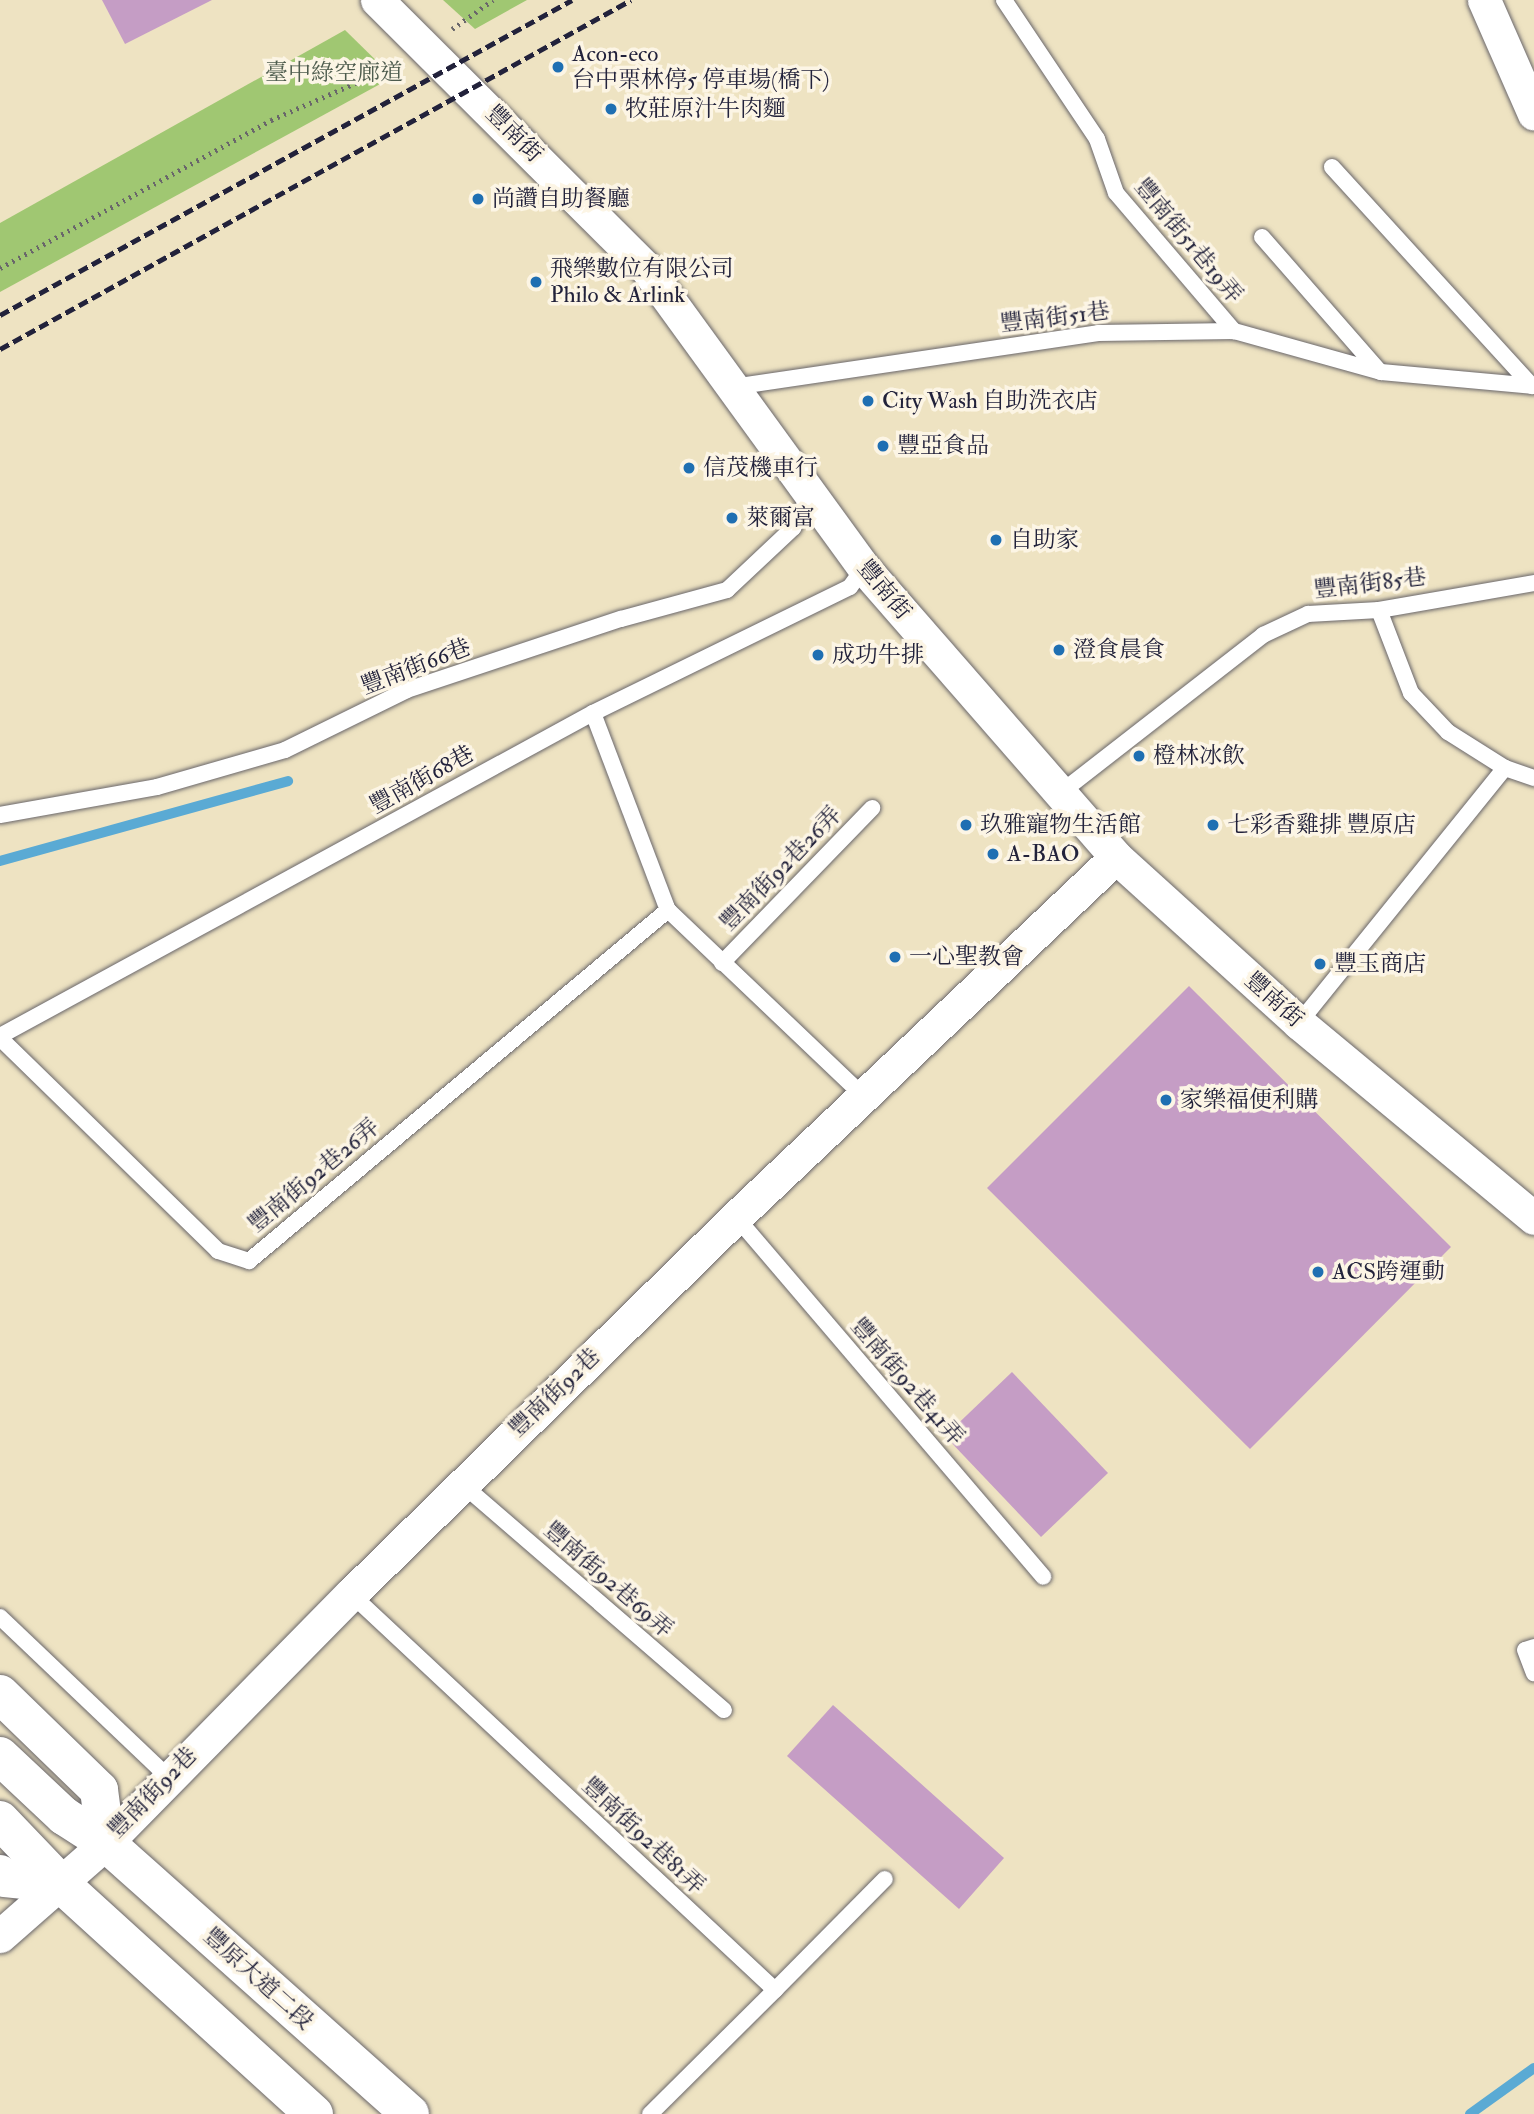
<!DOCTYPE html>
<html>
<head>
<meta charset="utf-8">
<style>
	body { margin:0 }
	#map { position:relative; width:1534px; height:2114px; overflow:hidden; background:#eee3c2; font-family:"IM FELL Double Pica","Noto Serif TC",serif }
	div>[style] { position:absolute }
	.green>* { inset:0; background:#a0c772 }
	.stream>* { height:10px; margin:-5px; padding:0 5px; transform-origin:5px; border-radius:5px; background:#5aaad4 }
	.building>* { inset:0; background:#c59dc5 }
	.path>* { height:4.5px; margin-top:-2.25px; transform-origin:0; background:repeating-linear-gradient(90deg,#69666a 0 2px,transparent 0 7px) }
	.roads { filter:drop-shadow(0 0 2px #69666a) drop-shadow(0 0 2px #69666a) }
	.lane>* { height:16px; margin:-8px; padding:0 8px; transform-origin:8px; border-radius:8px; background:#fff }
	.street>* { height:33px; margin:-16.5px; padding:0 16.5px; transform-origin:16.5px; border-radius:16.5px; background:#fff }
	.secondary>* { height:38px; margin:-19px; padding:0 19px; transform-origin:19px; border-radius:19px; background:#fff }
	.rail>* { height:5px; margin-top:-2.5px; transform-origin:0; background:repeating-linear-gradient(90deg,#22223b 0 10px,transparent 0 15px) }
	.dots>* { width:19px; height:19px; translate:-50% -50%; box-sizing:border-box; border:4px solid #fcf5e5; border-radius:50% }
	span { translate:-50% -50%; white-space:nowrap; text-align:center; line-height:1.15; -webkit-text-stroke:7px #fcf5e5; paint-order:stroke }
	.poi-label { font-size:23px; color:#22223b }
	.left { translate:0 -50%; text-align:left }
	.park-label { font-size:23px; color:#4e5c4e }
	.street-label { font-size:23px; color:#22223b }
</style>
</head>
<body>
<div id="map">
	<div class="green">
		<div style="clip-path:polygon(443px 0,527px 0,475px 29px)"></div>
		<div style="clip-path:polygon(345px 30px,393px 77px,0 292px,0 223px)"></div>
	</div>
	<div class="stream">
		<div style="left:0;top:861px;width:299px;rotate:-15.5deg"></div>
		<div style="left:1470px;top:2114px;width:79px;rotate:-35.7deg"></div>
	</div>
	<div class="building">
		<div style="clip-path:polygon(102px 0,212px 0,125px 44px)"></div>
		<div style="clip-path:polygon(1189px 986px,1451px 1247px,1250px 1449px,987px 1188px)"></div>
		<div style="clip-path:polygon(1012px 1372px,1108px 1473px,1041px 1537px,945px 1436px)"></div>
		<div style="clip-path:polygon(833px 1705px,1004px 1858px,959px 1909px,787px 1756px)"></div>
	</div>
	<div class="path">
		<div style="left:452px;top:29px;width:50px;rotate:-35.3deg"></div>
		<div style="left:0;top:268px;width:309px;rotate:-28.6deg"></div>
		<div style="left:271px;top:120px;width:134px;rotate:-23.7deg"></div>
	</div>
	<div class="roads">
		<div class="lane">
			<div style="left:1004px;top:0;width:167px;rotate:56.2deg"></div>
			<div style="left:1097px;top:139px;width:57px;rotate:70.6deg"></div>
			<div style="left:1116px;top:193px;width:182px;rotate:49.5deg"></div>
			<div style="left:1332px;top:167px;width:297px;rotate:47.6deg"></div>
			<div style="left:1262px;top:237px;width:179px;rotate:48.8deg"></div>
			<div style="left:733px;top:387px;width:369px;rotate:-8.4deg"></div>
			<div style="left:1098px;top:333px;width:136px;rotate:-0.8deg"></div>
			<div style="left:1234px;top:331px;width:153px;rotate:15.6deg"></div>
			<div style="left:1381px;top:372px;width:154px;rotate:5.2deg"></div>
			<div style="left:1379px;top:610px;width:89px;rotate:68.9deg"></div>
			<div style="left:1411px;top:693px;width:54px;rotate:46.5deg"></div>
			<div style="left:1448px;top:732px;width:67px;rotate:32.3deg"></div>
			<div style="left:593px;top:713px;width:211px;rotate:69.2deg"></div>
			<div style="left:668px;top:910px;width:268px;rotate:43.6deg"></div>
			<div style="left:1059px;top:794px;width:259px;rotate:-37.9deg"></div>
			<div style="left:1263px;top:635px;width:50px;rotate:-25deg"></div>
			<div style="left:1308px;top:614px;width:71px;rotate:-3.2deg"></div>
			<div style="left:1379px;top:610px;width:157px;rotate:-9.9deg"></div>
			<div style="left:0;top:815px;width:159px;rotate:-10.1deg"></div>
			<div style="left:157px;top:787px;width:133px;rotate:-16.1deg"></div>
			<div style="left:285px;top:750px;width:136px;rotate:-26.2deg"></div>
			<div style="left:407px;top:690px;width:225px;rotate:-18.4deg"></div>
			<div style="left:621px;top:619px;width:110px;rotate:-15.3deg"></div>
			<div style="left:727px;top:590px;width:91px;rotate:-43.2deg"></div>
			<div style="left:793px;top:528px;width:36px;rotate:-63deg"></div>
			<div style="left:722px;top:963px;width:216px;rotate:-45.9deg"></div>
			<div style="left:1299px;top:1023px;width:328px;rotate:-51.1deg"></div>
			<div style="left:1505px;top:768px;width:31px;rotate:19deg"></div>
			<div style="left:0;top:1036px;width:675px;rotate:-28.58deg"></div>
			<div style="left:593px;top:713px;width:286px;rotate:-26.1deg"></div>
			<div style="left:850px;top:587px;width:24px;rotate:-54deg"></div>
			<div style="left:0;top:1038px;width:305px;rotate:44.3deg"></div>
			<div style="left:218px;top:1251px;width:33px;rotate:18deg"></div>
			<div style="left:249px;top:1261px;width:547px;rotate:-39.95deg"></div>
			<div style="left:736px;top:1217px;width:473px;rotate:49.5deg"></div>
			<div style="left:462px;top:1484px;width:346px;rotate:40.8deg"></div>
			<div style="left:351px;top:1594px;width:580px;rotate:43.04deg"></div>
			<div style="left:775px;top:1990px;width:176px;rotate:135.2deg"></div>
			<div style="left:0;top:1617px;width:232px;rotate:43.6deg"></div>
			<div style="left:1534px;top:1647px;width:9px;rotate:162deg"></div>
			<div style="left:1525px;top:1650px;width:25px;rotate:69deg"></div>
			<div style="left:775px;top:1990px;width:156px;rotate:-45.3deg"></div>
		</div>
		<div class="street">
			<div style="left:377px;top:0;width:380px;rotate:44.9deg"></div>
			<div style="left:646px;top:268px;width:371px;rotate:54deg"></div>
			<div style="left:864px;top:568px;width:383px;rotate:48.9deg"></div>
			<div style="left:1116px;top:857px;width:247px;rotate:42.2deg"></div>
			<div style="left:1299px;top:1023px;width:305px;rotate:39.7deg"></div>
			<div style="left:1484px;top:0;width:124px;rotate:66.3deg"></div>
			<div style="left:0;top:1936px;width:141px;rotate:-41.3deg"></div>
			<div style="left:106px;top:1843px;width:349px;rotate:-45.5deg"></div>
			<div style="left:351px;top:1594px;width:539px;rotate:-44.4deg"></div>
			<div style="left:736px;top:1217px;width:523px;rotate:-43.45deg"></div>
		</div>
		<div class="secondary">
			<div style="left:0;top:1694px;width:138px;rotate:44.1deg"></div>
			<div style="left:99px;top:1790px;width:53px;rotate:82.5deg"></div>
			<div style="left:0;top:1756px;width:88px;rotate:43.2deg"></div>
			<div style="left:64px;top:1816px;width:50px;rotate:32.7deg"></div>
			<div style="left:106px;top:1843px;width:407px;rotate:41.7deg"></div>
			<div style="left:0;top:1820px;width:88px;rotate:46.4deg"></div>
			<div style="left:61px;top:1884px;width:342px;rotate:42.3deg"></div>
			<div style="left:0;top:1874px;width:6px;rotate:39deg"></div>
			<div style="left:5px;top:1878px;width:56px;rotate:6.1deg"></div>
		</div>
	</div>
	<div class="rail">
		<div style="left:0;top:315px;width:653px;rotate:-28.84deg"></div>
		<div style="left:0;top:349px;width:721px;rotate:-28.95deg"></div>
	</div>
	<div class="dots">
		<div style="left:558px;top:67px;background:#1f6fb2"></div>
		<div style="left:611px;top:109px;background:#1f6fb2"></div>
		<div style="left:478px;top:199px;background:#1f6fb2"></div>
		<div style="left:536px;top:282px;background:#1f6fb2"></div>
		<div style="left:868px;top:401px;background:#1f6fb2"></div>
		<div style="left:883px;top:446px;background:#1f6fb2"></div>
		<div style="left:689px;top:468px;background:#1f6fb2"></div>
		<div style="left:732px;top:518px;background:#1f6fb2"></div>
		<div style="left:996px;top:540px;background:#1f6fb2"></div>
		<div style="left:1059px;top:650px;background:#1f6fb2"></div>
		<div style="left:818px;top:655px;background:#1f6fb2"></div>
		<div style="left:1139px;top:756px;background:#1f6fb2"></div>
		<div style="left:966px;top:825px;background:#1f6fb2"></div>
		<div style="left:1213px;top:825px;background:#1f6fb2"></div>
		<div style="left:993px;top:854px;background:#1f6fb2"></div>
		<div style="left:895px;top:957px;background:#1f6fb2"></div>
		<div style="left:1320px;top:964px;background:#1f6fb2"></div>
		<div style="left:1166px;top:1100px;background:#1f6fb2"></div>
		<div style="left:1318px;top:1272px;background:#1f6fb2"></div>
	</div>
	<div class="poi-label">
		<span class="left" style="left:572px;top:67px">Acon-eco<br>台中栗林停5 停車場(橋下)</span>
		<span class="left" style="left:625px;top:109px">牧莊原汁牛肉麵</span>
		<span class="left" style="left:492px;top:199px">尚讚自助餐廳</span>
		<span class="left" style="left:550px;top:282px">飛樂數位有限公司<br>Philo &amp; Arlink</span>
		<span class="left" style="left:882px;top:401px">City Wash 自助洗衣店</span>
		<span class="left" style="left:897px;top:446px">豐亞食品</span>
		<span class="left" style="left:703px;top:468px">信茂機車行</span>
		<span class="left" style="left:746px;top:518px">萊爾富</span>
		<span class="left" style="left:1010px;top:540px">自助家</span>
		<span class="left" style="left:1073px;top:650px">澄食晨食</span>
		<span class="left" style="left:832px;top:655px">成功牛排</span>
		<span class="left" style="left:1153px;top:756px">橙林冰飲</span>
		<span class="left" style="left:980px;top:825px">玖雅寵物生活館</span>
		<span class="left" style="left:1227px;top:825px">七彩香雞排 豐原店</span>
		<span class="left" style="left:1007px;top:854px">A-BAO</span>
		<span class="left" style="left:909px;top:957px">一心聖教會</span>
		<span class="left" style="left:1334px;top:964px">豐玉商店</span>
		<span class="left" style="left:1180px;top:1100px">家樂福便利購</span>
		<span class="left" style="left:1332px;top:1272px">ACS跨運動</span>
	</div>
	<div class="park-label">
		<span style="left:334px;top:73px">臺中綠空廊道</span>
	</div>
	<div class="street-label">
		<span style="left:514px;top:134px;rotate:45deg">豐南街</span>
		<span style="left:1188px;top:241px;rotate:50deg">豐南街51巷19弄</span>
		<span style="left:1055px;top:318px;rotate:-7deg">豐南街51巷</span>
		<span style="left:1370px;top:584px;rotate:-7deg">豐南街85巷</span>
		<span style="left:884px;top:590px;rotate:50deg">豐南街</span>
		<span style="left:416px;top:667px;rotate:-21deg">豐南街66巷</span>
		<span style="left:422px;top:780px;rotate:-29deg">豐南街68巷</span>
		<span style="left:781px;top:869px;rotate:-46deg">豐南街92巷26弄</span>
		<span style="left:1274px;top:1000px;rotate:42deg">豐南街</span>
		<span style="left:314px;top:1176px;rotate:-40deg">豐南街92巷26弄</span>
		<span style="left:907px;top:1382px;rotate:49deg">豐南街92巷41弄</span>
		<span style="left:555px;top:1393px;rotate:-44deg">豐南街92巷</span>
		<span style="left:608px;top:1580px;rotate:41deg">豐南街92巷69弄</span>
		<span style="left:153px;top:1793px;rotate:-46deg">豐南街92巷</span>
		<span style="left:643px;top:1836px;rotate:43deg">豐南街92巷81弄</span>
		<span style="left:258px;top:1979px;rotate:42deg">豐原大道二段</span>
	</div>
</div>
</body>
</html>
